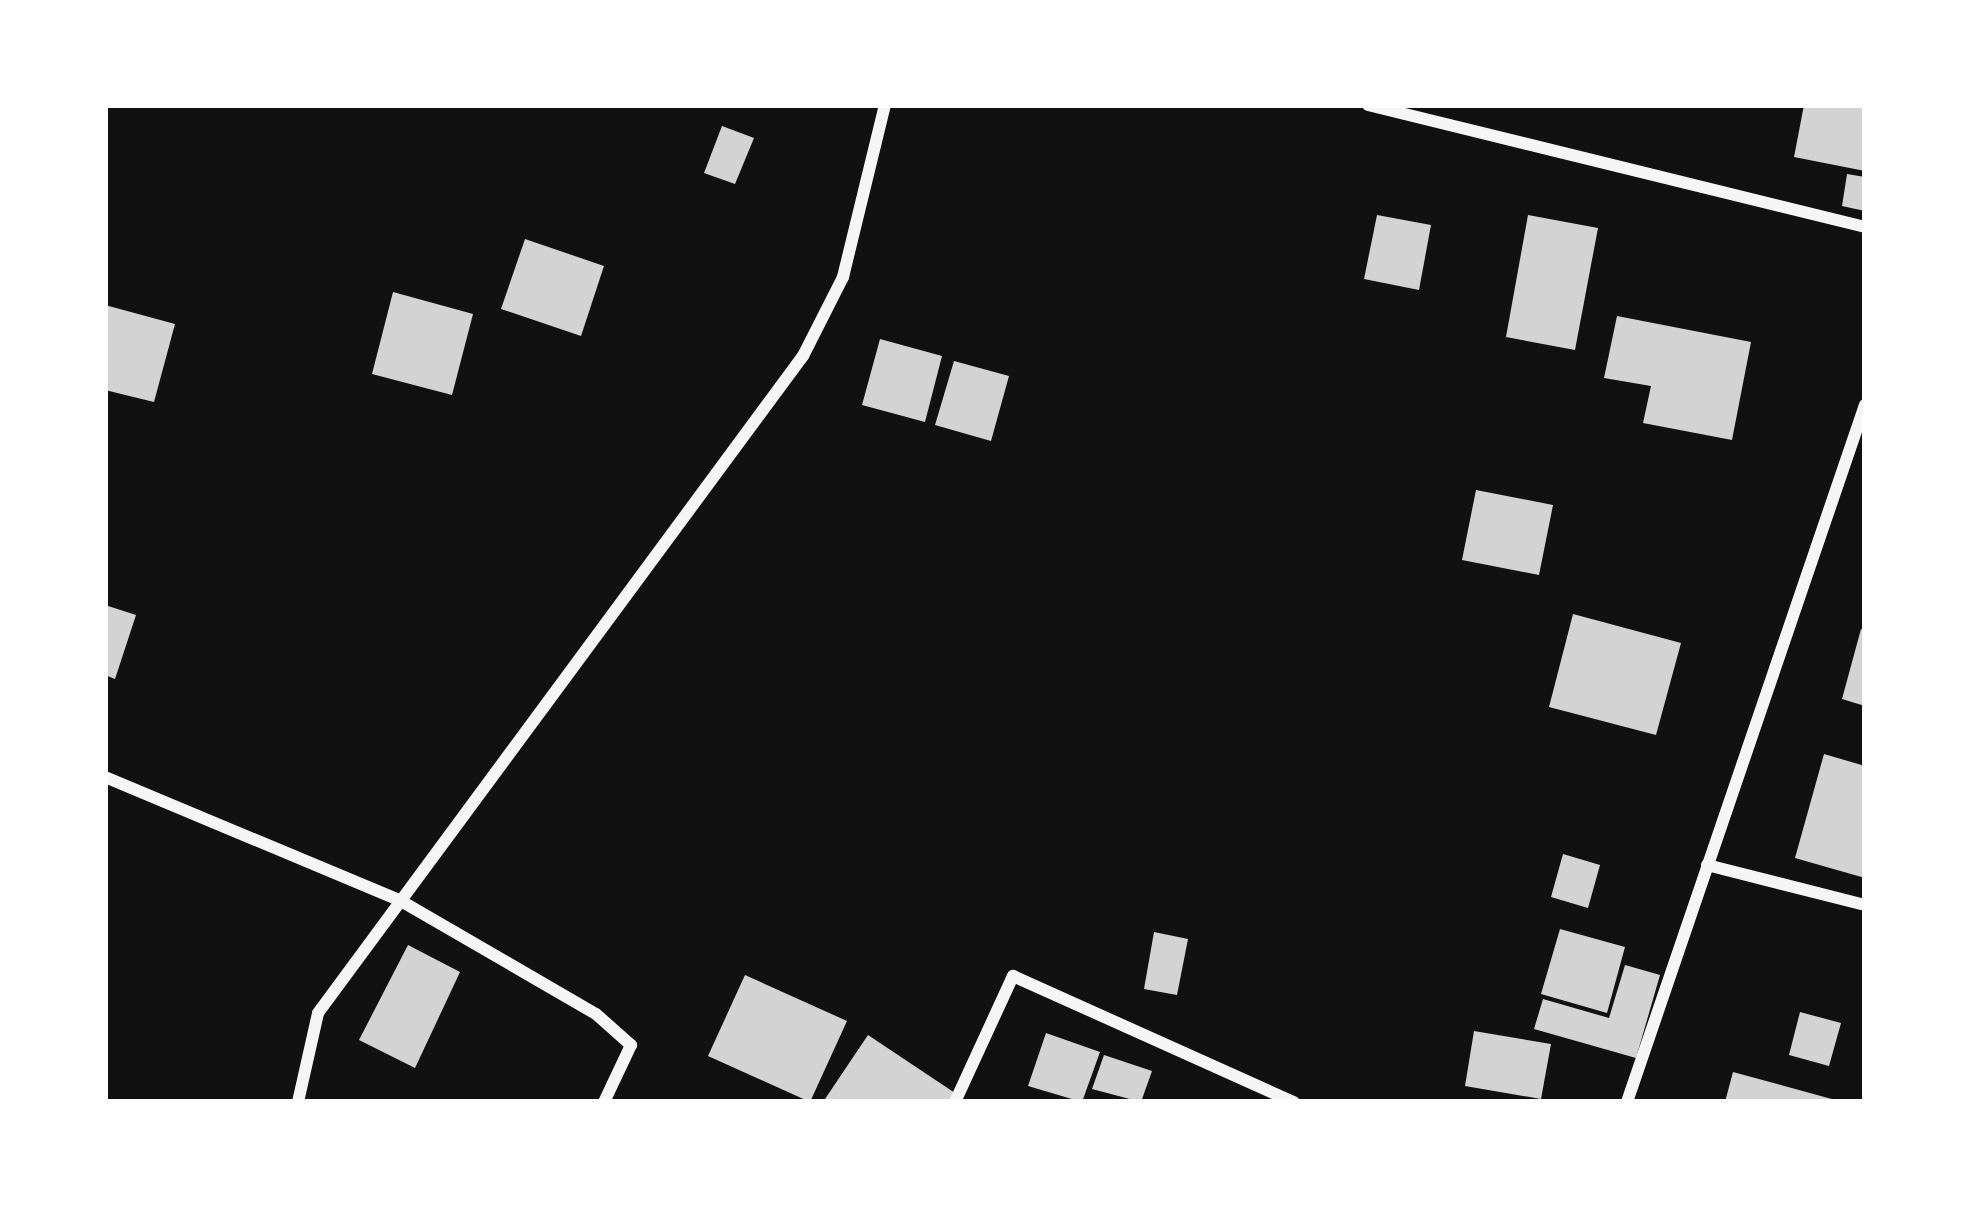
<!DOCTYPE html>
<html>
<head>
<meta charset="utf-8">
<style>
	body { margin:0 }
	#map { position:relative; width:1970px; height:1207px; overflow:hidden; background:#111; font-family:"Varela Round",sans-serif }
	div>[style] { position:absolute }
	.building>* { inset:0; background:#d3d3d3 }
	.minor>* { height:12px; margin:-6px; padding:0 6px; transform-origin:6px; border-radius:6px; background:#f5f5f5 }
	span { translate:-50% -50%; white-space:nowrap; text-align:center; line-height:1.15; -webkit-text-stroke:10px #fff; paint-order:stroke }
	.frame { position:absolute; inset:0; border:108px solid #fff; pointer-events:none }
</style>
</head>
<body>
<div id="map">
	<div class="building">
		<div style="clip-path:polygon(1804px 105px,1865px 105px,1865px 171px,1794px 157px)"></div>
		<div style="clip-path:polygon(722px 126px,754px 138px,735px 184px,704px 173px)"></div>
		<div style="clip-path:polygon(1847px 174px,1865px 177px,1865px 211px,1842px 206px)"></div>
		<div style="clip-path:polygon(1377px 215px,1431px 225px,1419px 290px,1364px 279px)"></div>
		<div style="clip-path:polygon(1528px 215px,1598px 228px,1575px 350px,1506px 337px)"></div>
		<div style="clip-path:polygon(525px 239px,604px 266px,581px 336px,501px 309px)"></div>
		<div style="clip-path:polygon(393px 292px,473px 314px,452px 395px,372px 374px)"></div>
		<div style="clip-path:polygon(105px 305px,175px 324px,154px 402px,105px 390px)"></div>
		<div style="clip-path:polygon(1617px 316px,1751px 342px,1732px 440px,1643px 423px,1651px 386px,1604px 378px)"></div>
		<div style="clip-path:polygon(880px 339px,942px 356px,925px 422px,862px 405px)"></div>
		<div style="clip-path:polygon(954px 361px,1009px 376px,991px 441px,935px 425px)"></div>
		<div style="clip-path:polygon(1476px 490px,1553px 505px,1539px 575px,1462px 560px)"></div>
		<div style="clip-path:polygon(105px 605px,136px 615px,115px 679px,105px 675px)"></div>
		<div style="clip-path:polygon(1573px 614px,1681px 643px,1656px 735px,1549px 707px)"></div>
		<div style="clip-path:polygon(1861px 629px,1865px 630px,1865px 706px,1842px 699px)"></div>
		<div style="clip-path:polygon(1824px 754px,1865px 766px,1865px 878px,1795px 858px)"></div>
		<div style="clip-path:polygon(1563px 854px,1600px 865px,1588px 908px,1551px 897px)"></div>
		<div style="clip-path:polygon(1560px 929px,1625px 947px,1607px 1013px,1541px 994px)"></div>
		<div style="clip-path:polygon(1154px 932px,1188px 939px,1177px 995px,1144px 989px)"></div>
		<div style="clip-path:polygon(408px 945px,460px 972px,415px 1068px,359px 1040px)"></div>
		<div style="clip-path:polygon(1625px 965px,1660px 975px,1636px 1058px,1534px 1029px,1543px 999px,1609px 1018px)"></div>
		<div style="clip-path:polygon(745px 975px,847px 1021px,810px 1102px,708px 1056px)"></div>
		<div style="clip-path:polygon(1800px 1012px,1841px 1023px,1829px 1066px,1789px 1055px)"></div>
		<div style="clip-path:polygon(1474px 1031px,1551px 1044px,1541px 1099px,1465px 1086px)"></div>
		<div style="clip-path:polygon(1046px 1033px,1100px 1052px,1082px 1102px,1028px 1086px)"></div>
		<div style="clip-path:polygon(868px 1035px,958px 1095px,954px 1102px,823px 1102px)"></div>
		<div style="clip-path:polygon(1104px 1055px,1152px 1071px,1141px 1102px,1092px 1089px)"></div>
		<div style="clip-path:polygon(1733px 1072px,1839px 1101px,1838px 1102px,1725px 1102px)"></div>
	</div>
	<div class="minor">
		<div style="left:1368px;top:105px;width:512px;rotate:13.79deg"></div>
		<div style="left:105px;top:777px;width:321px;rotate:22.7deg"></div>
		<div style="left:401px;top:901px;width:225px;rotate:30.1deg"></div>
		<div style="left:596px;top:1014px;width:47px;rotate:41.5deg"></div>
		<div style="left:631px;top:1045px;width:63px;rotate:115.3deg"></div>
		<div style="left:1707px;top:865px;width:163px;rotate:14.2deg"></div>
		<div style="left:298px;top:1102px;width:91px;rotate:-77.3deg"></div>
		<div style="left:318px;top:1013px;width:817px;rotate:-53.57deg"></div>
		<div style="left:803px;top:356px;width:89px;rotate:-63.1deg"></div>
		<div style="left:843px;top:277px;width:177px;rotate:-76.3deg"></div>
		<div style="left:955px;top:1102px;width:139px;rotate:-65.3deg"></div>
		<div style="left:1013px;top:976px;width:308px;rotate:24.2deg"></div>
		<div style="left:1627px;top:1102px;width:737px;rotate:-71.15deg"></div>
	</div>
	<div class="frame"></div>
</div>
</body>
</html>
